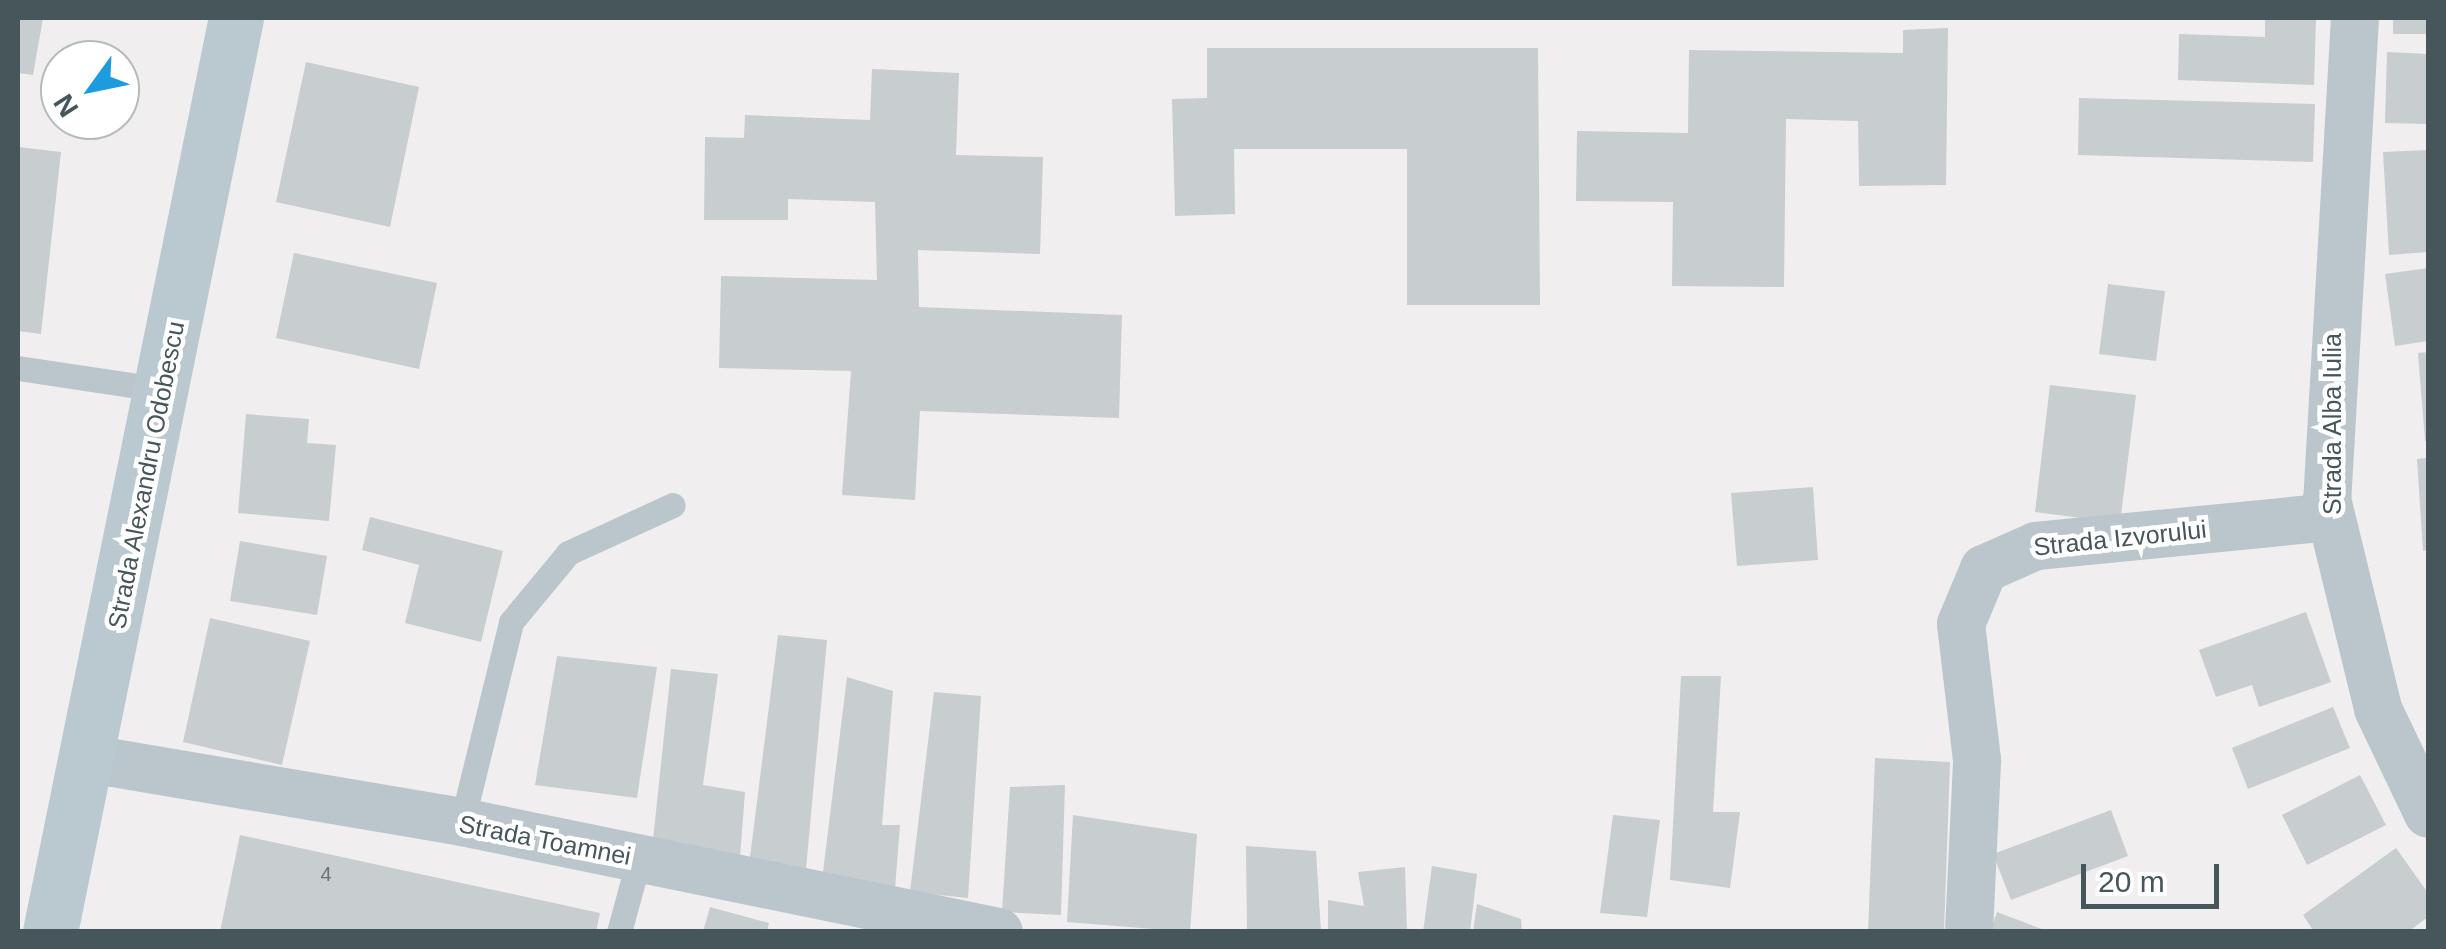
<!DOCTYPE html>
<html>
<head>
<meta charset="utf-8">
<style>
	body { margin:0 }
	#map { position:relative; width:2446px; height:949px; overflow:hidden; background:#f1eeef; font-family:Arial,sans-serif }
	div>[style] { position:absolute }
	.building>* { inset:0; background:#c8cdd0 }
	.service>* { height:25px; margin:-12.5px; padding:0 12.5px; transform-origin:12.5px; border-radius:12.5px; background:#bac6cb }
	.minor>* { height:48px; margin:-24px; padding:0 24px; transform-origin:24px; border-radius:24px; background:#bac6cb }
	.secondary>* { height:55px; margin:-27.5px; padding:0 27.5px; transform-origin:27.5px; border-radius:27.5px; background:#bac9d0 }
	span { translate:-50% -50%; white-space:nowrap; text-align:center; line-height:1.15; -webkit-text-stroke:9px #fff; paint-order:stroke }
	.number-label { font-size:20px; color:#677478 }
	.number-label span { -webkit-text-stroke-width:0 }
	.street-label { font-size:25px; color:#47565b }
	.frame { position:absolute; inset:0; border:20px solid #47565b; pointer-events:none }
	.north { position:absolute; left:40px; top:40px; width:100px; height:100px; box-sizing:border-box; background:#fff; border:2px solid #b5bbbd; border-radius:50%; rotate:237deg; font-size:28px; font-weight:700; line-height:40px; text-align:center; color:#47565b }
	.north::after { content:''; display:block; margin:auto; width:35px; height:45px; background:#1c9bdd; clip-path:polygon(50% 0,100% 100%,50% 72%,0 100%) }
	.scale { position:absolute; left:2081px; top:864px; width:138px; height:45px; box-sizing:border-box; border:5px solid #47565b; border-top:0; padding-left:12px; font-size:30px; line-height:35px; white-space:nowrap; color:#47565b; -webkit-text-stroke:8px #fff; paint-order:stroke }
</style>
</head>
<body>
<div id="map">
	<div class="building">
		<div style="clip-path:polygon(18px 18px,43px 18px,33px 75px,18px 73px)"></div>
		<div style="clip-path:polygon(2265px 18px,2316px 18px,2314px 85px,2178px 80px,2179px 34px,2265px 37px)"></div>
		<div style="clip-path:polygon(2393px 18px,2428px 18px,2428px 34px,2393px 34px)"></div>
		<div style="clip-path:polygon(1948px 28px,1946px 185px,1859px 186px,1858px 121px,1786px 119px,1784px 287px,1672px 286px,1673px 202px,1576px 201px,1577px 131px,1688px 133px,1689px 50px,1903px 53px,1903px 30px)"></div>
		<div style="clip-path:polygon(1207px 48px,1538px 48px,1540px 305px,1407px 305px,1407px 149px,1234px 149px,1235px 214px,1175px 216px,1172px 99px,1207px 98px)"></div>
		<div style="clip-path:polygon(2387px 52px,2428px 54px,2428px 124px,2385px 123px)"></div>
		<div style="clip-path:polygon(306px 62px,419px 87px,390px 227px,276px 202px)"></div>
		<div style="clip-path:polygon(872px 69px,959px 73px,956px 155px,1043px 157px,1040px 254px,918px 250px,919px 307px,1122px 315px,1119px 418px,920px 411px,915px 500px,842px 495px,851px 371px,719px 368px,721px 276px,877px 280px,875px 202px,788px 199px,788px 220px,704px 220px,705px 137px,744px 138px,745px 115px,870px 120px)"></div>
		<div style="clip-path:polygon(2079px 98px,2315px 104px,2313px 162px,2078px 155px)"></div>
		<div style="clip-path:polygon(18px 147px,61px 152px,41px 334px,18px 331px)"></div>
		<div style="clip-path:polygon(2428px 150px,2428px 252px,2389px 255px,2383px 152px)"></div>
		<div style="clip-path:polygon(294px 253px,437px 283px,419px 369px,276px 338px)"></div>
		<div style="clip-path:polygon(2428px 268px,2428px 341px,2395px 346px,2385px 274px)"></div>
		<div style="clip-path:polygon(2108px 284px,2165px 291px,2156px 361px,2099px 354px)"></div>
		<div style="clip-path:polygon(2428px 352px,2428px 440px,2425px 441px,2418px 353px)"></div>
		<div style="clip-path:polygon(2050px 385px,2136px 395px,2120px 523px,2035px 512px)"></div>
		<div style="clip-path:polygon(246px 414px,309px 419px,307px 443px,336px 445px,329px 521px,238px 513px)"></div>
		<div style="clip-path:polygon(2428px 458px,2428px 550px,2423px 551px,2417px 459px)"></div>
		<div style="clip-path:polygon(1813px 487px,1818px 560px,1737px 566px,1731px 493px)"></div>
		<div style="clip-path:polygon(370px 517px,503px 551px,481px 642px,405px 623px,419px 565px,362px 550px)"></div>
		<div style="clip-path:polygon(240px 541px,327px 556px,317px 615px,230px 601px)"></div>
		<div style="clip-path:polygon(2306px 612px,2331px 682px,2259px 707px,2252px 685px,2216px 697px,2199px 650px)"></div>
		<div style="clip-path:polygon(210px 618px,310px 641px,282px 765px,183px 742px)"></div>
		<div style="clip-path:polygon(778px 635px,827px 640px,806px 869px,750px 857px)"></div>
		<div style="clip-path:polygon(557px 656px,657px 667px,637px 798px,535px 785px)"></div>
		<div style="clip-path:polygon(671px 669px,718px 674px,703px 785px,745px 792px,740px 857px,653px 840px)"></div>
		<div style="clip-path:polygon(1681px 676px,1721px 676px,1713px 812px,1740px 812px,1730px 888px,1670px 880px)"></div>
		<div style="clip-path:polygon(847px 677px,893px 691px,882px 825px,900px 825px,895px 889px,823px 872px)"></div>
		<div style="clip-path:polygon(934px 692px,981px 696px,968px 898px,910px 892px)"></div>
		<div style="clip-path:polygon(2333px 707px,2350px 748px,2248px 789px,2232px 748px)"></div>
		<div style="clip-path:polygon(1875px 758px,1950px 762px,1944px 932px,1868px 932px)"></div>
		<div style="clip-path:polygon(2360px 775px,2386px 825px,2307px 865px,2282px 815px)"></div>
		<div style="clip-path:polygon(1065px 785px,1061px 915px,1002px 912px,1010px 787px)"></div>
		<div style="clip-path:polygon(2111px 810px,2128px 856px,2011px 900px,1993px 854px)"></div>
		<div style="clip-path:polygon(1073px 815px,1197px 834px,1190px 932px,1067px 922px)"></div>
		<div style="clip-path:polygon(1613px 815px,1660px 820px,1647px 917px,1600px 913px)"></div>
		<div style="clip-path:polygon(240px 835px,600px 913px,596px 932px,220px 932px)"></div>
		<div style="clip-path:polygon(1246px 846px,1316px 851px,1321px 932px,1247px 932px)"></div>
		<div style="clip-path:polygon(2396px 848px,2428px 893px,2428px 917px,2408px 932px,2314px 932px,2303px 915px)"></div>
		<div style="clip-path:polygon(1432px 866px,1477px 874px,1470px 932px,1423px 932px)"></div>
		<div style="clip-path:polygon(1405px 867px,1407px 932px,1328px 932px,1328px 900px,1364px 906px,1358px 872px)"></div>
		<div style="clip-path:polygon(1477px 904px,1521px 919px,1522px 932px,1473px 932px)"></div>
		<div style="clip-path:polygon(710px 907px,769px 923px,767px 932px,703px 932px)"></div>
		<div style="clip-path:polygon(1997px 912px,2047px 931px,2047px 932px,1990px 932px)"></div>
	</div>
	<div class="service">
		<div style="left:18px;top:368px;width:147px;rotate:8.6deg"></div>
		<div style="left:462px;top:822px;width:206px;rotate:-76.2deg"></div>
		<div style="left:511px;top:622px;width:89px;rotate:-50.4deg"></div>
		<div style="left:568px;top:553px;width:115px;rotate:-24.6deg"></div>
		<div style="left:619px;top:932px;width:76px;rotate:-74.7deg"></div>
	</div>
	<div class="minor">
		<div style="left:2355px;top:18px;width:482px;rotate:93.3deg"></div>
		<div style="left:2327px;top:499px;width:216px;rotate:76.3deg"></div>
		<div style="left:2378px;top:709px;width:116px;rotate:64.5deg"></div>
		<div style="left:90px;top:759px;width:377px;rotate:9.6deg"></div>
		<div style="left:462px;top:822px;width:548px;rotate:11.58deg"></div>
		<div style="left:1969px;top:932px;width:172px;rotate:-87.3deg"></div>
		<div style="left:1977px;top:760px;width:137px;rotate:-96.7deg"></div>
		<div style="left:1961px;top:624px;width:60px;rotate:-67.3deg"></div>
		<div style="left:1984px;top:569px;width:57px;rotate:-23.9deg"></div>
		<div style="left:2036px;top:546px;width:295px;rotate:-5.6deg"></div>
	</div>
	<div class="secondary">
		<div style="left:50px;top:932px;width:933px;rotate:-78.5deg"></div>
	</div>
	<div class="number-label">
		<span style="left:326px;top:874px">4</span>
	</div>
	<div class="street-label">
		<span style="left:2332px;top:424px;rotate:-90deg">Strada Alba Iulia</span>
		<span style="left:146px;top:475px;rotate:-79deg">Strada Alexandru Odobescu</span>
		<span style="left:2120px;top:538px;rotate:-6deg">Strada Izvorului</span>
		<span style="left:545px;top:840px;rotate:11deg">Strada Toamnei</span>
	</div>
	<div class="frame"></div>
	<div class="north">N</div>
	<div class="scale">20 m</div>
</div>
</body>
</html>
